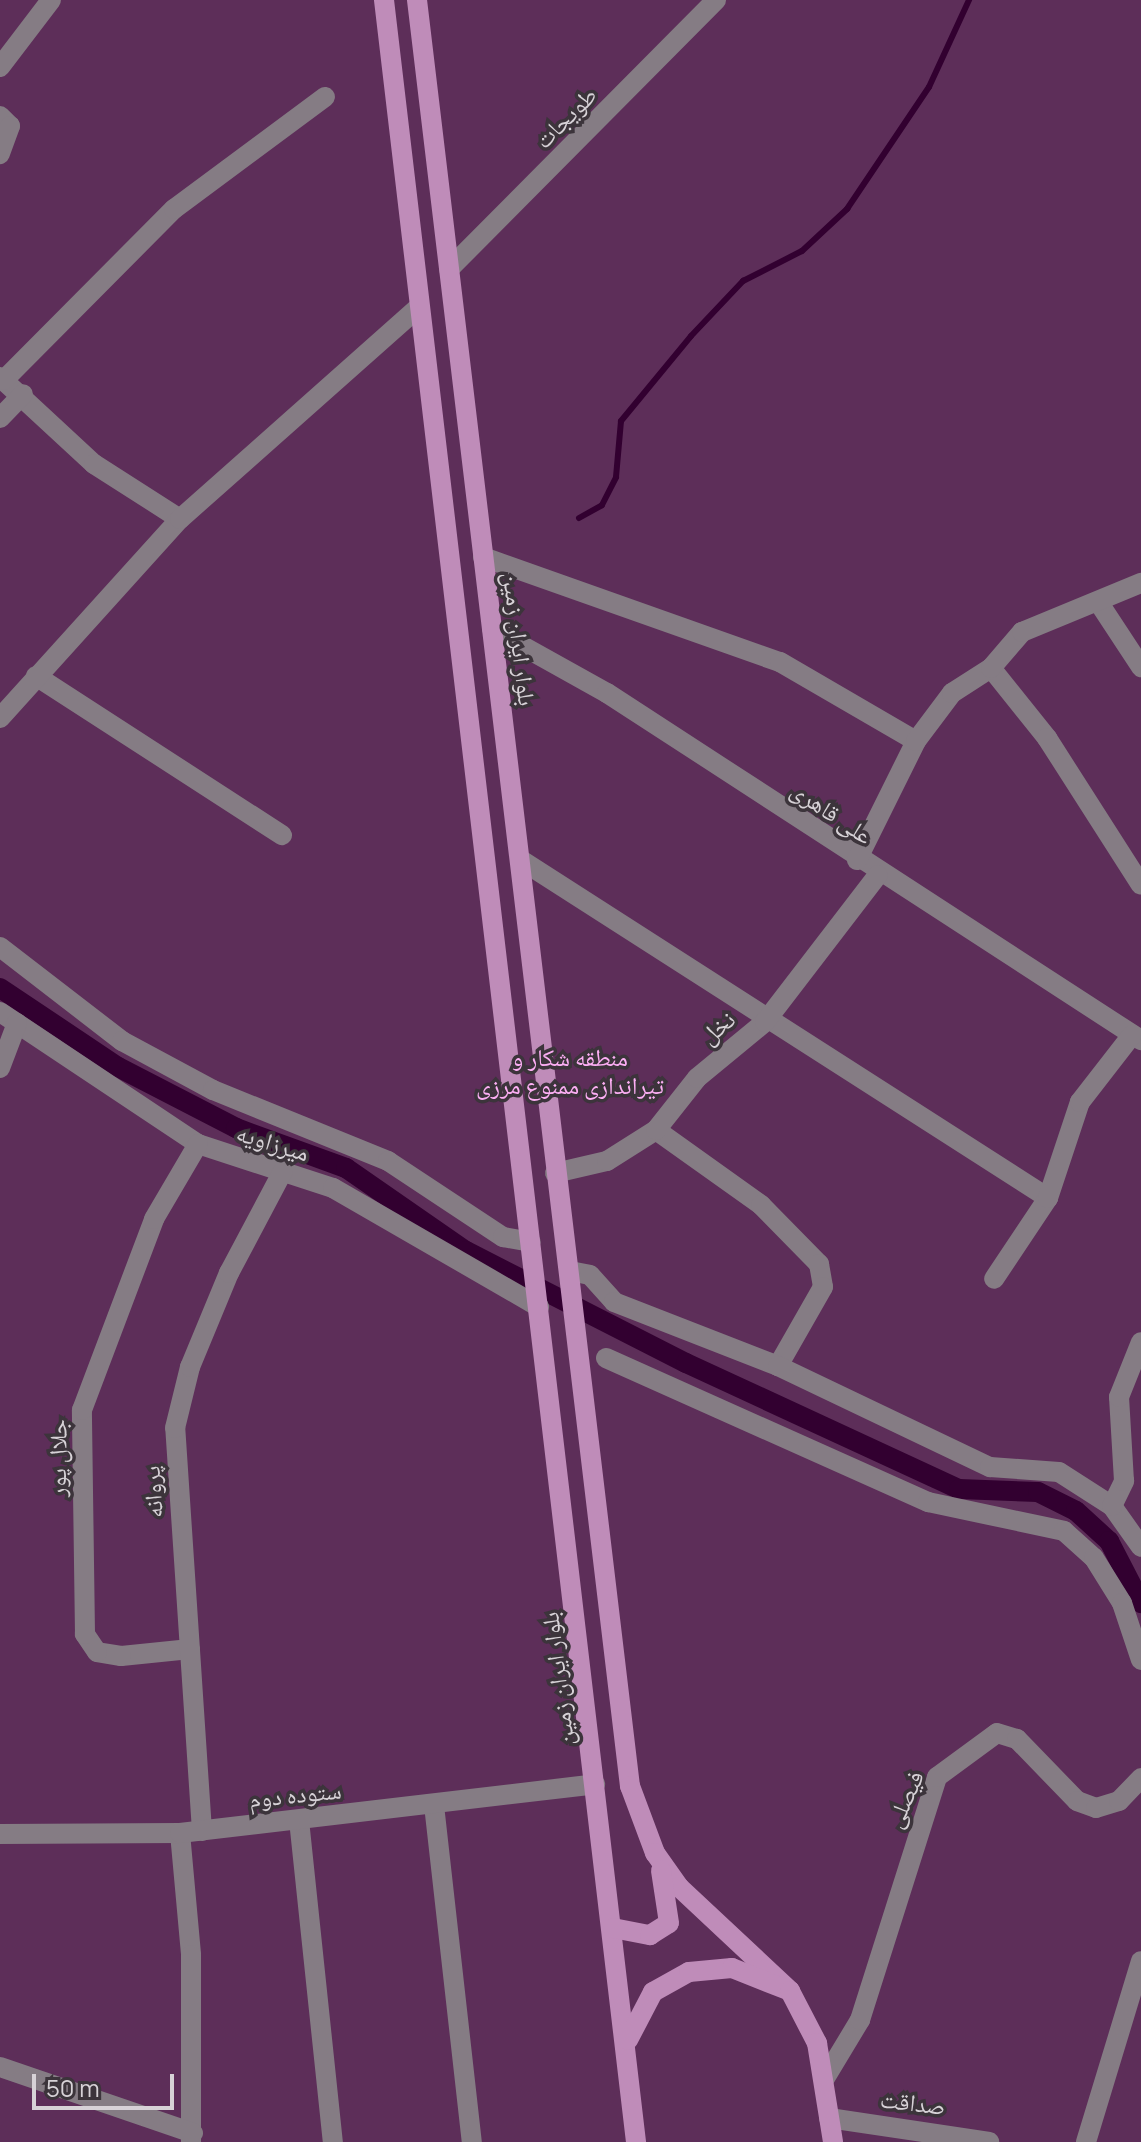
<!DOCTYPE html>
<html>
<head>
<meta charset="utf-8">
<style>
	body { margin:0 }
	#map { position:relative; width:1141px; height:2142px; overflow:hidden; background:#3c343b; font-family:Manrope,"Noto Naskh Arabic",sans-serif }
	div>[style] { position:absolute }
	.green>* { inset:0; background:#5d2e59 }
	.stream>* { height:6px; margin:-3px; padding:0 3px; transform-origin:3px; border-radius:3px; background:#320030 }
	.canal>* { height:20px; margin:-10px; padding:0 10px; transform-origin:10px; border-radius:10px; background:#320030 }
	.minor>* { height:20px; margin:-10px; padding:0 10px; transform-origin:10px; border-radius:10px; background:#857c84 }
	.primary>* { height:20px; margin:-10px; padding:0 10px; transform-origin:10px; border-radius:10px; background:#bf8cb9 }
	span { translate:-50% -50%; white-space:nowrap; text-align:center; line-height:1.15; -webkit-text-stroke:7px #3c343b; paint-order:stroke }
	.street-label { font-size:24px; color:#d7d2d7 }
	.park-label { font-size:24px; color:#fcaef4 }
	.scale { position:absolute; left:32px; top:2074px; width:142px; height:36px; box-sizing:border-box; border:4px solid #d7d2d7; border-top:0; padding-left:10px; font-size:24px; line-height:28px; white-space:nowrap; color:#d7d2d7; -webkit-text-stroke:6px #3c343b; paint-order:stroke }
</style>
</head>
<body>
<div id="map">
	<div class="green">
		<div style="clip-path:polygon(0 0,1141px 0,1141px 2142px,0 2142px)"></div>
	</div>
	<div class="stream">
		<div style="left:579px;top:518px;width:26px;rotate:-29deg"></div>
		<div style="left:602px;top:505px;width:31px;rotate:-63deg"></div>
		<div style="left:616px;top:477px;width:56px;rotate:-84.9deg"></div>
		<div style="left:621px;top:421px;width:110px;rotate:-50.5deg"></div>
		<div style="left:691px;top:336px;width:76px;rotate:-46.6deg"></div>
		<div style="left:743px;top:281px;width:66px;rotate:-27deg"></div>
		<div style="left:802px;top:251px;width:62px;rotate:-43deg"></div>
		<div style="left:847px;top:209px;width:147px;rotate:-56.1deg"></div>
		<div style="left:929px;top:87px;width:96px;rotate:-65.3deg"></div>
	</div>
	<div class="canal">
		<div style="left:0;top:988px;width:142px;rotate:33.8deg"></div>
		<div style="left:118px;top:1067px;width:133px;rotate:27.3deg"></div>
		<div style="left:236px;top:1128px;width:117px;rotate:20deg"></div>
		<div style="left:346px;top:1168px;width:146px;rotate:34.7deg"></div>
		<div style="left:466px;top:1251px;width:247px;rotate:27deg"></div>
		<div style="left:686px;top:1363px;width:301px;rotate:24.8deg"></div>
		<div style="left:959px;top:1489px;width:79px;rotate:2.2deg"></div>
		<div style="left:1038px;top:1492px;width:42px;rotate:26.6deg"></div>
		<div style="left:1076px;top:1511px;width:45px;rotate:42.3deg"></div>
		<div style="left:1109px;top:1541px;width:70px;rotate:62.7deg"></div>
	</div>
	<div class="minor">
		<div style="left:0;top:67px;width:84px;rotate:-52.7deg"></div>
		<div style="left:0;top:116px;width:14px;rotate:45deg"></div>
		<div style="left:10px;top:126px;width:30px;rotate:110deg"></div>
		<div style="left:449px;top:269px;width:379px;rotate:-45.2deg"></div>
		<div style="left:0;top:377px;width:128px;rotate:42.8deg"></div>
		<div style="left:94px;top:464px;width:102px;rotate:32.6deg"></div>
		<div style="left:4px;top:380px;width:241px;rotate:-45.2deg"></div>
		<div style="left:174px;top:209px;width:188px;rotate:-36.6deg"></div>
		<div style="left:0;top:418px;width:33px;rotate:-46deg"></div>
		<div style="left:483px;top:557px;width:315px;rotate:19.5deg"></div>
		<div style="left:780px;top:662px;width:157px;rotate:30.2deg"></div>
		<div style="left:1099px;top:603px;width:77px;rotate:56.7deg"></div>
		<div style="left:492px;top:629px;width:132px;rotate:29.1deg"></div>
		<div style="left:607px;top:693px;width:637px;rotate:33.02deg"></div>
		<div style="left:991px;top:668px;width:90px;rotate:51.3deg"></div>
		<div style="left:1047px;top:738px;width:174px;rotate:57.4deg"></div>
		<div style="left:36px;top:676px;width:293px;rotate:32.9deg"></div>
		<div style="left:0;top:718px;width:268px;rotate:-47.9deg"></div>
		<div style="left:180px;top:519px;width:319px;rotate:-41.6deg"></div>
		<div style="left:521px;top:860px;width:626px;rotate:32.67deg"></div>
		<div style="left:1048px;top:1198px;width:97px;rotate:123.7deg"></div>
		<div style="left:857px;top:860px;width:133px;rotate:-63.6deg"></div>
		<div style="left:916px;top:741px;width:60px;rotate:-53.1deg"></div>
		<div style="left:952px;top:693px;width:46px;rotate:-32.7deg"></div>
		<div style="left:991px;top:668px;width:48px;rotate:-49.3deg"></div>
		<div style="left:1022px;top:632px;width:129px;rotate:-22.4deg"></div>
		<div style="left:0;top:947px;width:154px;rotate:37.6deg"></div>
		<div style="left:122px;top:1041px;width:103px;rotate:28.3deg"></div>
		<div style="left:213px;top:1090px;width:189px;rotate:22.1deg"></div>
		<div style="left:388px;top:1161px;width:138px;rotate:33.5deg"></div>
		<div style="left:503px;top:1237px;width:28px;rotate:10deg"></div>
		<div style="left:0;top:1012px;width:238px;rotate:33.7deg"></div>
		<div style="left:198px;top:1144px;width:142px;rotate:18.1deg"></div>
		<div style="left:333px;top:1188px;width:238px;rotate:30deg"></div>
		<div style="left:0;top:1068px;width:48px;rotate:-69.3deg"></div>
		<div style="left:656px;top:1130px;width:129px;rotate:35.5deg"></div>
		<div style="left:761px;top:1205px;width:83px;rotate:45.5deg"></div>
		<div style="left:819px;top:1264px;width:23px;rotate:80deg"></div>
		<div style="left:823px;top:1287px;width:91px;rotate:119.7deg"></div>
		<div style="left:555px;top:1173px;width:53px;rotate:-13deg"></div>
		<div style="left:607px;top:1161px;width:58px;rotate:-32.3deg"></div>
		<div style="left:656px;top:1130px;width:66px;rotate:-51.7deg"></div>
		<div style="left:697px;top:1078px;width:88px;rotate:-39.5deg"></div>
		<div style="left:765px;top:1022px;width:185px;rotate:-52.5deg"></div>
		<div style="left:1048px;top:1198px;width:101px;rotate:-71.6deg"></div>
		<div style="left:1080px;top:1102px;width:85px;rotate:-52.2deg"></div>
		<div style="left:570px;top:1271px;width:20px;rotate:11deg"></div>
		<div style="left:590px;top:1275px;width:36px;rotate:48deg"></div>
		<div style="left:614px;top:1302px;width:176px;rotate:21.3deg"></div>
		<div style="left:778px;top:1366px;width:235px;rotate:25.5deg"></div>
		<div style="left:990px;top:1467px;width:69px;rotate:4.1deg"></div>
		<div style="left:1059px;top:1472px;width:63px;rotate:32.7deg"></div>
		<div style="left:1112px;top:1506px;width:50px;rotate:54.7deg"></div>
		<div style="left:606px;top:1358px;width:353px;rotate:24.1deg"></div>
		<div style="left:928px;top:1502px;width:139px;rotate:12deg"></div>
		<div style="left:1064px;top:1531px;width:40px;rotate:42deg"></div>
		<div style="left:1094px;top:1558px;width:53px;rotate:58.1deg"></div>
		<div style="left:1122px;top:1603px;width:60px;rotate:71.6deg"></div>
		<div style="left:1112px;top:1506px;width:28px;rotate:-64deg"></div>
		<div style="left:1124px;top:1481px;width:84px;rotate:-93.4deg"></div>
		<div style="left:1119px;top:1397px;width:59px;rotate:-68.2deg"></div>
		<div style="left:190px;top:1649px;width:69px;rotate:174.2deg"></div>
		<div style="left:121px;top:1656px;width:24px;rotate:-171deg"></div>
		<div style="left:97px;top:1652px;width:22px;rotate:-124deg"></div>
		<div style="left:85px;top:1634px;width:224px;rotate:-90.8deg"></div>
		<div style="left:82px;top:1410px;width:204px;rotate:-69.3deg"></div>
		<div style="left:154px;top:1219px;width:87px;rotate:-59.6deg"></div>
		<div style="left:434px;top:1805px;width:339px;rotate:83.6deg"></div>
		<div style="left:299px;top:1820px;width:324px;rotate:84deg"></div>
		<div style="left:202px;top:1831px;width:404px;rotate:-93.8deg"></div>
		<div style="left:175px;top:1428px;width:63px;rotate:-76.2deg"></div>
		<div style="left:190px;top:1367px;width:102px;rotate:-67.5deg"></div>
		<div style="left:229px;top:1273px;width:115px;rotate:-62.1deg"></div>
		<div style="left:180px;top:1833px;width:122px;rotate:84.8deg"></div>
		<div style="left:191px;top:1955px;width:187px;rotate:90deg"></div>
		<div style="left:0;top:1834px;width:180px;rotate:-0.3deg"></div>
		<div style="left:180px;top:1833px;width:418px;rotate:-6.7deg"></div>
		<div style="left:0;top:2067px;width:204px;rotate:18.9deg"></div>
		<div style="left:825px;top:2078px;width:68px;rotate:-58.9deg"></div>
		<div style="left:860px;top:2020px;width:255px;rotate:-72.4deg"></div>
		<div style="left:937px;top:1777px;width:74px;rotate:-36.3deg"></div>
		<div style="left:997px;top:1733px;width:21px;rotate:17deg"></div>
		<div style="left:1017px;top:1739px;width:86px;rotate:45.9deg"></div>
		<div style="left:1077px;top:1801px;width:20px;rotate:20deg"></div>
		<div style="left:1096px;top:1808px;width:24px;rotate:-17deg"></div>
		<div style="left:1119px;top:1801px;width:32px;rotate:-46deg"></div>
		<div style="left:829px;top:2118px;width:162px;rotate:8.5deg"></div>
		<div style="left:1086px;top:2142px;width:189px;rotate:-73.1deg"></div>
	</div>
	<div class="primary">
		<div style="left:384px;top:0;width:2157px;rotate:83.29deg"></div>
		<div style="left:417px;top:0;width:1799px;rotate:83.2deg"></div>
		<div style="left:630px;top:1786px;width:72px;rotate:69.5deg"></div>
		<div style="left:655px;top:1853px;width:42px;rotate:54.8deg"></div>
		<div style="left:679px;top:1887px;width:152px;rotate:43.1deg"></div>
		<div style="left:613px;top:1928px;width:38px;rotate:11deg"></div>
		<div style="left:650px;top:1935px;width:22px;rotate:-32deg"></div>
		<div style="left:669px;top:1923px;width:53px;rotate:-98.7deg"></div>
		<div style="left:628px;top:2040px;width:54px;rotate:-62.5deg"></div>
		<div style="left:653px;top:1992px;width:41px;rotate:-29.1deg"></div>
		<div style="left:689px;top:1972px;width:43px;rotate:-5.3deg"></div>
		<div style="left:732px;top:1968px;width:62px;rotate:21.6deg"></div>
		<div style="left:790px;top:1991px;width:59px;rotate:62.6deg"></div>
		<div style="left:817px;top:2043px;width:100px;rotate:80.8deg"></div>
	</div>
	<div class="street-label">
		<span style="left:565px;top:117px;rotate:-45deg">طویجات</span>
		<span style="left:520px;top:639px;rotate:83deg">بلوار ایران زمین</span>
		<span style="left:832px;top:812px;rotate:34deg">علی قاهری</span>
		<span style="left:717px;top:1027px;rotate:-40deg">نخل</span>
		<span style="left:273px;top:1142px;rotate:17deg">میرزاویه</span>
		<span style="left:57px;top:1458px;rotate:-89deg">جلال پور</span>
		<span style="left:152px;top:1492px;rotate:-94deg">پروانه</span>
		<span style="left:557px;top:1679px;rotate:-97deg">بلوار ایران زمین</span>
		<span style="left:295px;top:1794px;rotate:-6deg">ستوده دوم</span>
		<span style="left:904px;top:1799px;rotate:-66deg">فیصلی</span>
		<span style="left:913px;top:2102px;rotate:7deg">صداقت</span>
	</div>
	<div class="park-label">
		<span style="left:570px;top:1071px">منطقه شکار و<br>تیراندازی ممنوع مرزی</span>
	</div>
	<div class="scale">50 m</div>
</div>
</body>
</html>
